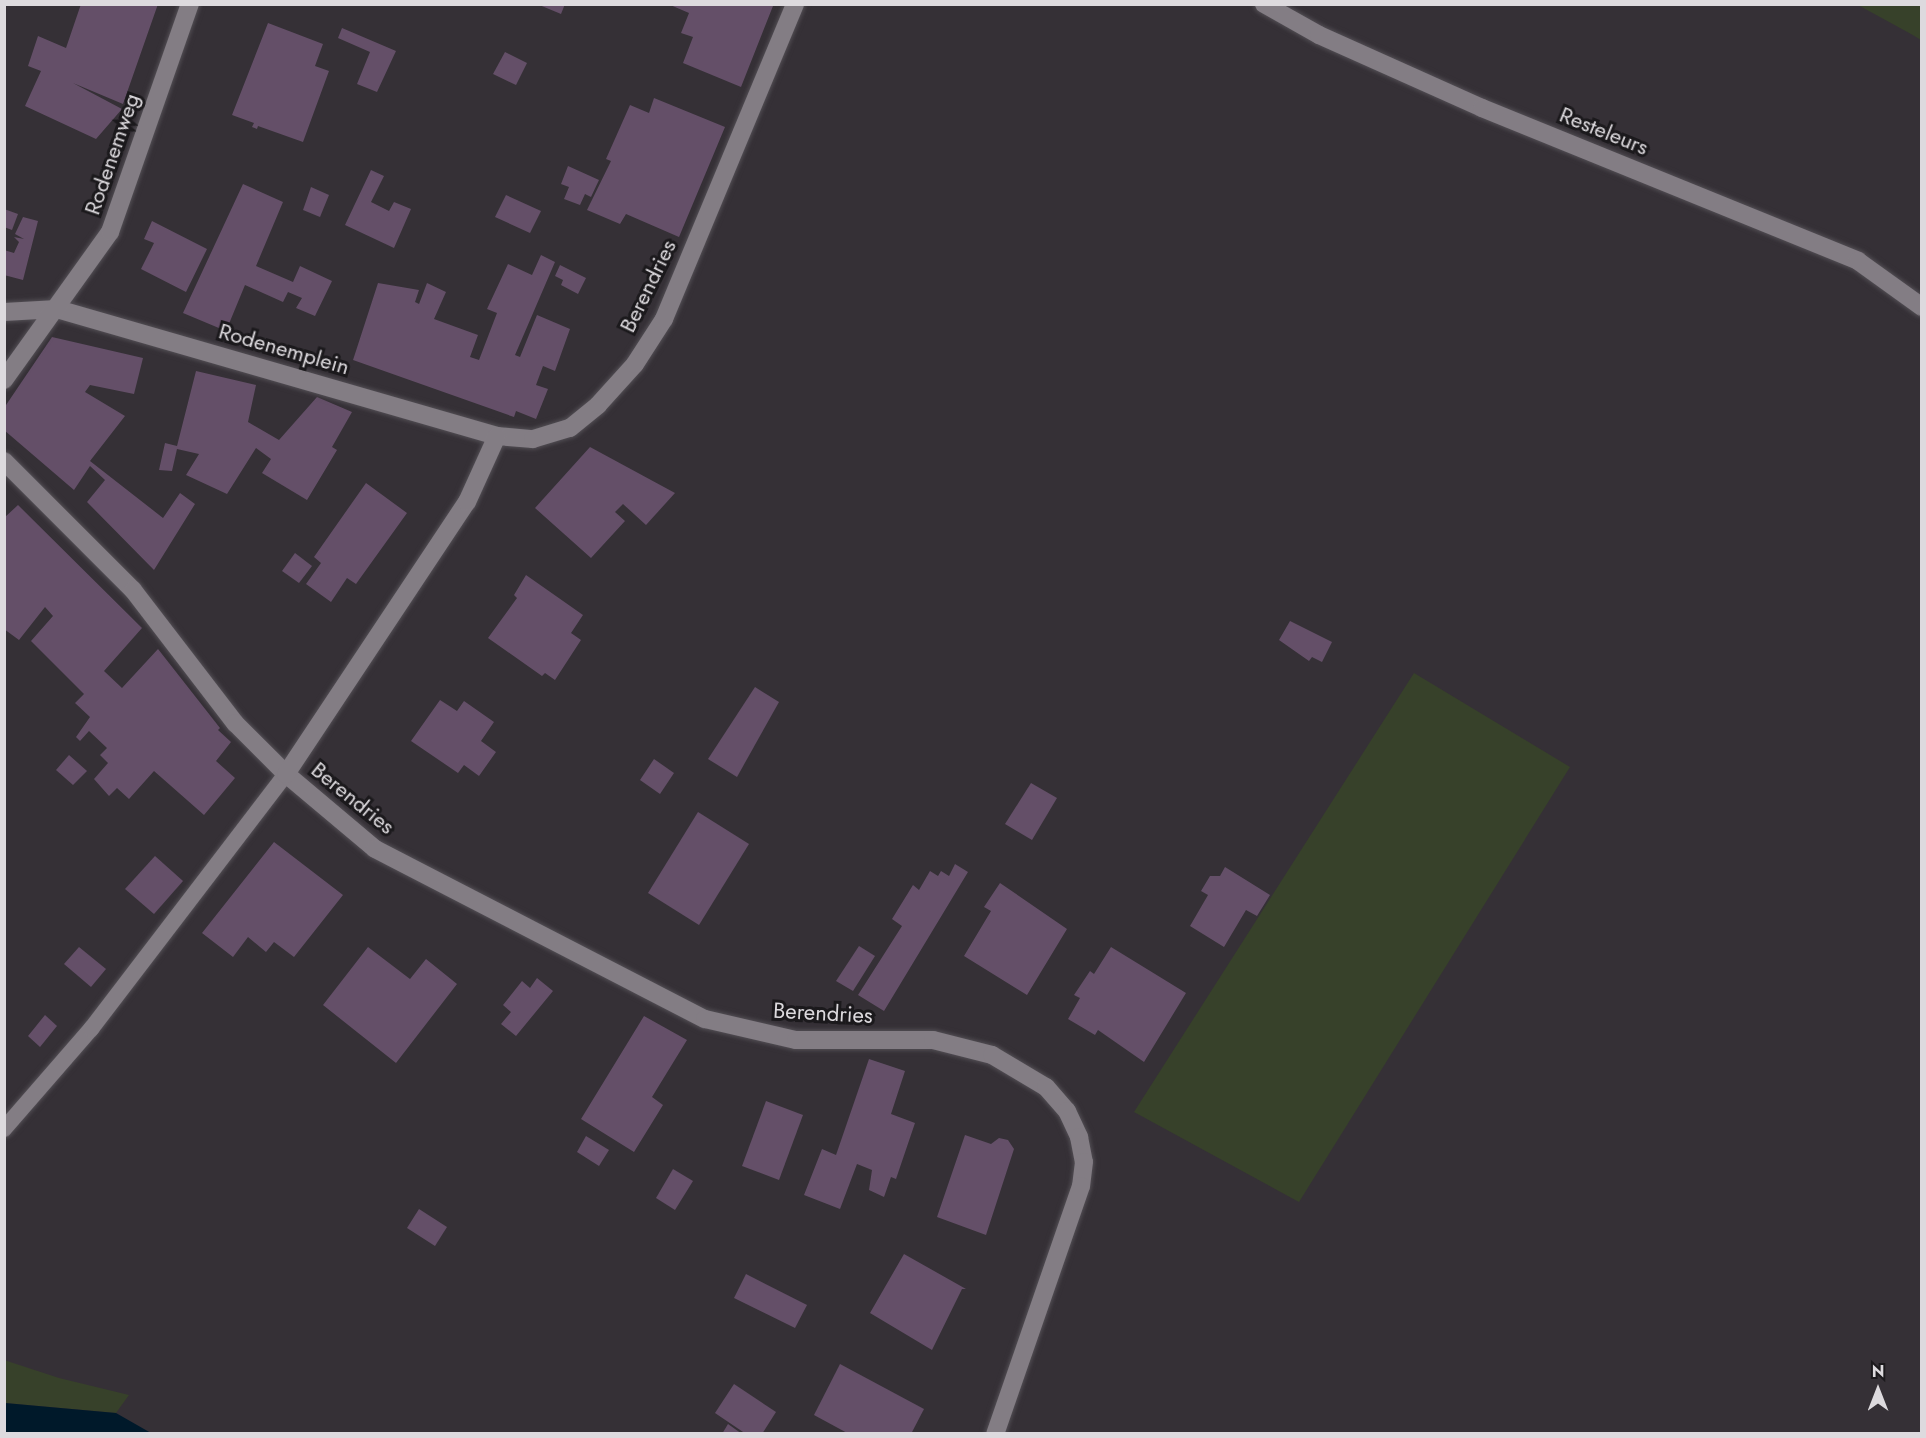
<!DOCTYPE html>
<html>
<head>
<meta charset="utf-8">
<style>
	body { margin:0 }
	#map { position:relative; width:1926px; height:1438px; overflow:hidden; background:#353036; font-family:Jost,sans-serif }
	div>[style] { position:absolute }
	.green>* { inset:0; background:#37412a }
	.water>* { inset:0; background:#00192a }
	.building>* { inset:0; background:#644f68 }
	.roads { filter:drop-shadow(0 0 2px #524e54) drop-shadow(0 0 2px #524e54) }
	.lane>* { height:16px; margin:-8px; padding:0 8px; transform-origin:8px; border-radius:8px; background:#837d84 }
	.street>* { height:18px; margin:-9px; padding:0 9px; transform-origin:9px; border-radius:9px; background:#837d84 }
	span { translate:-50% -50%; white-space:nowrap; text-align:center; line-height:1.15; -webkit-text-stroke:6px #1b191c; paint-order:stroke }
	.street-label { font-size:22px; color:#dddade }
	.frame { position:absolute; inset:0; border:6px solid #dddade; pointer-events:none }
	.north { position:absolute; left:1848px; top:1360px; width:60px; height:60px; -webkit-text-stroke:4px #1b191c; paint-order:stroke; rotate:0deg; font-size:16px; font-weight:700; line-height:24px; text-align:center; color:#dddade }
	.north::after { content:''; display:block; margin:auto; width:21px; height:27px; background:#dddade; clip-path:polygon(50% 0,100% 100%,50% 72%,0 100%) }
</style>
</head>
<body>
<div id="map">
	<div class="green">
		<div style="clip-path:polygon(1858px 5px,1921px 5px,1921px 40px,1911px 34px)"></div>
		<div style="clip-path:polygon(1414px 673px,1570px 767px,1299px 1202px,1134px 1112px)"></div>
		<div style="clip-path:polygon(4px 1360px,59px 1378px,129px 1395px,116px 1413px,5px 1403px)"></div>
	</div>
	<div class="water">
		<div style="clip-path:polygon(5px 1403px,116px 1413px,151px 1433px,5px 1433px)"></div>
	</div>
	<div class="building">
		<div style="clip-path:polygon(81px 4px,158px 4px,123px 104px,73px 83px,122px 109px,96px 139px,25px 106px,41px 71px,28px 66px,38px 36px,66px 48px)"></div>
		<div style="clip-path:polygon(537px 4px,565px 4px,561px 14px)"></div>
		<div style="clip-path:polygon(668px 4px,773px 6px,741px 87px,683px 63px,693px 37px,681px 33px,689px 13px)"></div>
		<div style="clip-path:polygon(268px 23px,323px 44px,315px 66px,329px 71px,303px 142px,258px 126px,257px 129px,252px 127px,254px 123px,232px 115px)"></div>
		<div style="clip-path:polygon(342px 28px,396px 51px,377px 92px,357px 84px,370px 52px,338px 38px)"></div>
		<div style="clip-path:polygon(505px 52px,527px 63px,516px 85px,493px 74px)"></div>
		<div style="clip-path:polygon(654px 98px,725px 127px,679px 237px,626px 214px,620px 224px,587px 210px,611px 161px,606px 159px,630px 105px,649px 113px)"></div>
		<div style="clip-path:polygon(568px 166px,599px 180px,591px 197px,585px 194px,580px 205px,564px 199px,569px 187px,561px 184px)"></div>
		<div style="clip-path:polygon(371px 170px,384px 176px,371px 202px,389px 211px,394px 202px,411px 209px,394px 248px,345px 225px)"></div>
		<div style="clip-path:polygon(243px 184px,283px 202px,256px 266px,293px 282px,300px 266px,332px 281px,315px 316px,296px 308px,302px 298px,288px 292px,283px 302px,245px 285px,226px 331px,183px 313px)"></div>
		<div style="clip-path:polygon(311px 187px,329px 195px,320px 217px,303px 210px)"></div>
		<div style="clip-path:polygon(506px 195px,541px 211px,530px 233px,495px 217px)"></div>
		<div style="clip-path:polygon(4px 209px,18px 214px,12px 230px,4px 227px)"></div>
		<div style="clip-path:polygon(23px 217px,38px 221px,23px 280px,4px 275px,4px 250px,14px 253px,19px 242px,14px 237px,24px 239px,15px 234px)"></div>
		<div style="clip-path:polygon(152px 221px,207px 249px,186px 292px,141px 269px,154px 243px,144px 239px)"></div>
		<div style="clip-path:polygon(541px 255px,555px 262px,515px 355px,520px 357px,537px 315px,570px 329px,555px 371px,543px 366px,536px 385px,548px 389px,536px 419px,516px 411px,514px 417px,353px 360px,378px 283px,419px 290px,415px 302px,419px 304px,427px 283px,446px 292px,434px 319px,478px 335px,470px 357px,479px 360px,497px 313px,487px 309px,508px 264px,532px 275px)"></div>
		<div style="clip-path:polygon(560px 265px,586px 278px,578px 294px,561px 285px,563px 280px,555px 276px)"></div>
		<div style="clip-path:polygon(52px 337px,143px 358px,134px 394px,90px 385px,85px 392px,125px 416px,90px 461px,163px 518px,180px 493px,195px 504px,154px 570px,87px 502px,105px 480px,90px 466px,74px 490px,4px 430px,4px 408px)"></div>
		<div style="clip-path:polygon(196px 371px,256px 385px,248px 422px,279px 440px,317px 397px,352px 412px,332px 447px,337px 450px,307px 500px,262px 473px,271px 459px,256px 448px,227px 494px,186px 475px,199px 454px,177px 449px,172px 471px,159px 470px,165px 443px,177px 446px)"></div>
		<div style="clip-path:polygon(590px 447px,675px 493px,646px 525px,623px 504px,615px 512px,625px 521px,591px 558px,535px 508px)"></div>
		<div style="clip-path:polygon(366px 483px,407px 513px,356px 584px,347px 578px,331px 602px,306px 584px,321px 563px,314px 557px)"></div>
		<div style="clip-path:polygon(18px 505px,142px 628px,104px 671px,122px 688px,158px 649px,220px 728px,218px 730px,231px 742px,216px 761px,235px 778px,204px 815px,154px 771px,129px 799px,117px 788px,109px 796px,94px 779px,108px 763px,100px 755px,107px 748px,89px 731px,80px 741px,76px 737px,90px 717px,75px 703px,84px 694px,31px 641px,53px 616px,45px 607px,19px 640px,4px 629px,4px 518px)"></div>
		<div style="clip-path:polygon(295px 553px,312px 566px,299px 583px,282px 571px)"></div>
		<div style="clip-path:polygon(526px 575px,583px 615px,571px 633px,581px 640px,555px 680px,545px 673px,542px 676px,488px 638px,517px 598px,514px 595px)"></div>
		<div style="clip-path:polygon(1290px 621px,1332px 642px,1322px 662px,1312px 657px,1309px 661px,1279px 640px)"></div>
		<div style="clip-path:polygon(755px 687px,779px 702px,737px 777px,708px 759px)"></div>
		<div style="clip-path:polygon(440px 700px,457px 711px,464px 701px,494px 722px,481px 741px,496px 752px,479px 776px,464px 765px,458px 773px,411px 741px)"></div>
		<div style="clip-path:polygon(69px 755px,87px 771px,73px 785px,56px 770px)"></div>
		<div style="clip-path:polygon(654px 759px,674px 773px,660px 794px,640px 780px)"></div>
		<div style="clip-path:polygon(1031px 783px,1057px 798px,1032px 840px,1005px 824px)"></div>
		<div style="clip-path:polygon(698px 812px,749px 844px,699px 925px,648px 893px)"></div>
		<div style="clip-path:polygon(274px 842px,343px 895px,294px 957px,274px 942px,266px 952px,248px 937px,233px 957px,202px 933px)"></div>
		<div style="clip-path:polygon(155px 856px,183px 881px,154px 914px,125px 889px)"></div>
		<div style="clip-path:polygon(955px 864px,968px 872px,884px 1011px,858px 995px,902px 926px,892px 919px,913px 885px,919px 890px,930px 871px,938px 876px,941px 871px,949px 876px)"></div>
		<div style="clip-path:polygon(1225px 867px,1270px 895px,1257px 916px,1246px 910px,1224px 947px,1190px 926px,1208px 895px,1201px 891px,1210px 876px,1220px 876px)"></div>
		<div style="clip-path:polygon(1000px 883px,1067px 929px,1027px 995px,964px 956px,991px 911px,984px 907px)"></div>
		<div style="clip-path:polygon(859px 946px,875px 956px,853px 991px,836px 981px)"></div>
		<div style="clip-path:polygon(79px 947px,106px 969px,91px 987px,64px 964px)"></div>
		<div style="clip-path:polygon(368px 947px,410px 979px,426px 959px,457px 984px,396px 1063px,323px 1005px)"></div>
		<div style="clip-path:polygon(1111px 947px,1186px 993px,1144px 1062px,1098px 1030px,1095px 1035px,1068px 1019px,1080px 998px,1074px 995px,1090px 971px,1094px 974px)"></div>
		<div style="clip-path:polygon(537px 978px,553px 991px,516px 1036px,501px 1024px,511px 1012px,503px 1005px,522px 981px,530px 988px)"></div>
		<div style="clip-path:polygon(45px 1015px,57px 1026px,40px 1047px,28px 1036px)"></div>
		<div style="clip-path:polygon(644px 1016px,687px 1040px,652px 1097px,663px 1105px,634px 1152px,581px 1119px)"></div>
		<div style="clip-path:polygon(869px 1059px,905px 1071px,891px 1114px,915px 1123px,896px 1179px,891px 1177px,884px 1197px,869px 1190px,872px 1170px,857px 1164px,840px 1209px,804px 1195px,822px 1149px,836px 1155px)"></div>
		<div style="clip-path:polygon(766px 1101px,803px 1115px,779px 1180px,742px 1166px)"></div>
		<div style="clip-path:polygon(965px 1135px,991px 1144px,999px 1138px,1008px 1140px,1014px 1149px,986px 1235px,937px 1217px)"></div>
		<div style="clip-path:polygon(586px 1136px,609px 1150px,599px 1166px,577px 1152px)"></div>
		<div style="clip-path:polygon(673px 1169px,693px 1181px,675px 1210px,656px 1198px)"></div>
		<div style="clip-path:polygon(419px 1209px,447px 1227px,435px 1246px,407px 1228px)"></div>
		<div style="clip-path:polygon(904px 1254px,966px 1289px,962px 1289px,932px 1350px,870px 1313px)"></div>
		<div style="clip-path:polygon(746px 1274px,807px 1305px,795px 1328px,734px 1298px)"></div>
		<div style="clip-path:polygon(840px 1364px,924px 1409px,911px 1434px,849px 1434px,814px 1415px)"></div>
		<div style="clip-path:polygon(734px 1384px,776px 1412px,762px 1434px,746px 1434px,715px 1413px)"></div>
		<div style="clip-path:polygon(728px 1424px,742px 1434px,722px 1434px)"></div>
	</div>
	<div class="roads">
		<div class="lane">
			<div style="left:4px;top:1129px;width:133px;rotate:-49deg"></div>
			<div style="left:91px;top:1029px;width:321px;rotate:-52.6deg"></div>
		</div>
		<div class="street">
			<div style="left:1264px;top:4px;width:63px;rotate:29.4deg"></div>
			<div style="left:1319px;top:35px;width:179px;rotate:24.1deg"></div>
			<div style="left:1482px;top:108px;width:406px;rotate:22.1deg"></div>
			<div style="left:1858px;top:261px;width:79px;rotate:35.7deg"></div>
			<div style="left:4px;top:312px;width:53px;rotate:-3.2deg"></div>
			<div style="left:57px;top:309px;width:458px;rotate:16.1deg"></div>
			<div style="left:497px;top:436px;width:36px;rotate:5deg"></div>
			<div style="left:533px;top:439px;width:39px;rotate:-17deg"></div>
			<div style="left:570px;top:428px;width:36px;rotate:-39deg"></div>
			<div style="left:598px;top:405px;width:55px;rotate:-47.9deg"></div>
			<div style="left:635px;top:364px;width:54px;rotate:-57.2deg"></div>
			<div style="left:664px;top:319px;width:341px;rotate:-67.4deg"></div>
			<div style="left:4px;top:380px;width:182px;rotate:-54.4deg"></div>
			<div style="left:110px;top:232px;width:242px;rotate:-70.7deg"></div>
			<div style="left:4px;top:461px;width:182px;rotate:45deg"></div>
			<div style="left:133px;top:590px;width:168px;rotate:52.5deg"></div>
			<div style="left:235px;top:723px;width:72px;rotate:45deg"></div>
			<div style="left:286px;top:774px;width:116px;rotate:40.1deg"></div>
			<div style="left:375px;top:849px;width:371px;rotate:27.3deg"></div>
			<div style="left:705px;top:1019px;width:93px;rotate:13deg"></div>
			<div style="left:796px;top:1040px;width:137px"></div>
			<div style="left:933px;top:1040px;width:61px;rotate:14.3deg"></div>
			<div style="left:992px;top:1055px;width:63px;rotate:30.7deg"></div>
			<div style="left:1046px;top:1087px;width:32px;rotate:49deg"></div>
			<div style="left:1067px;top:1111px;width:29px;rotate:65deg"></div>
			<div style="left:1079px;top:1137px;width:25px;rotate:79deg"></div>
			<div style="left:1084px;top:1162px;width:24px;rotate:97deg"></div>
			<div style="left:1081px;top:1186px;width:262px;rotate:109.1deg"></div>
			<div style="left:286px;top:774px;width:327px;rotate:-56.4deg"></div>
			<div style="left:467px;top:502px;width:72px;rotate:-65.6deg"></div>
		</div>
	</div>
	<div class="street-label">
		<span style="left:1604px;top:131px;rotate:22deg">Resteleurs</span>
		<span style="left:112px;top:154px;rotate:-71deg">Rodenemweg</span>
		<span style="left:648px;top:286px;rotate:-64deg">Berendries</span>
		<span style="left:284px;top:349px;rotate:16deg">Rodenemplein</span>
		<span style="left:353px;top:798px;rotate:39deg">Berendries</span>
		<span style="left:823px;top:1013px;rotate:3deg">Berendries</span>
	</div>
	<div class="frame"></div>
	<div class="north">N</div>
</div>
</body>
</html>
